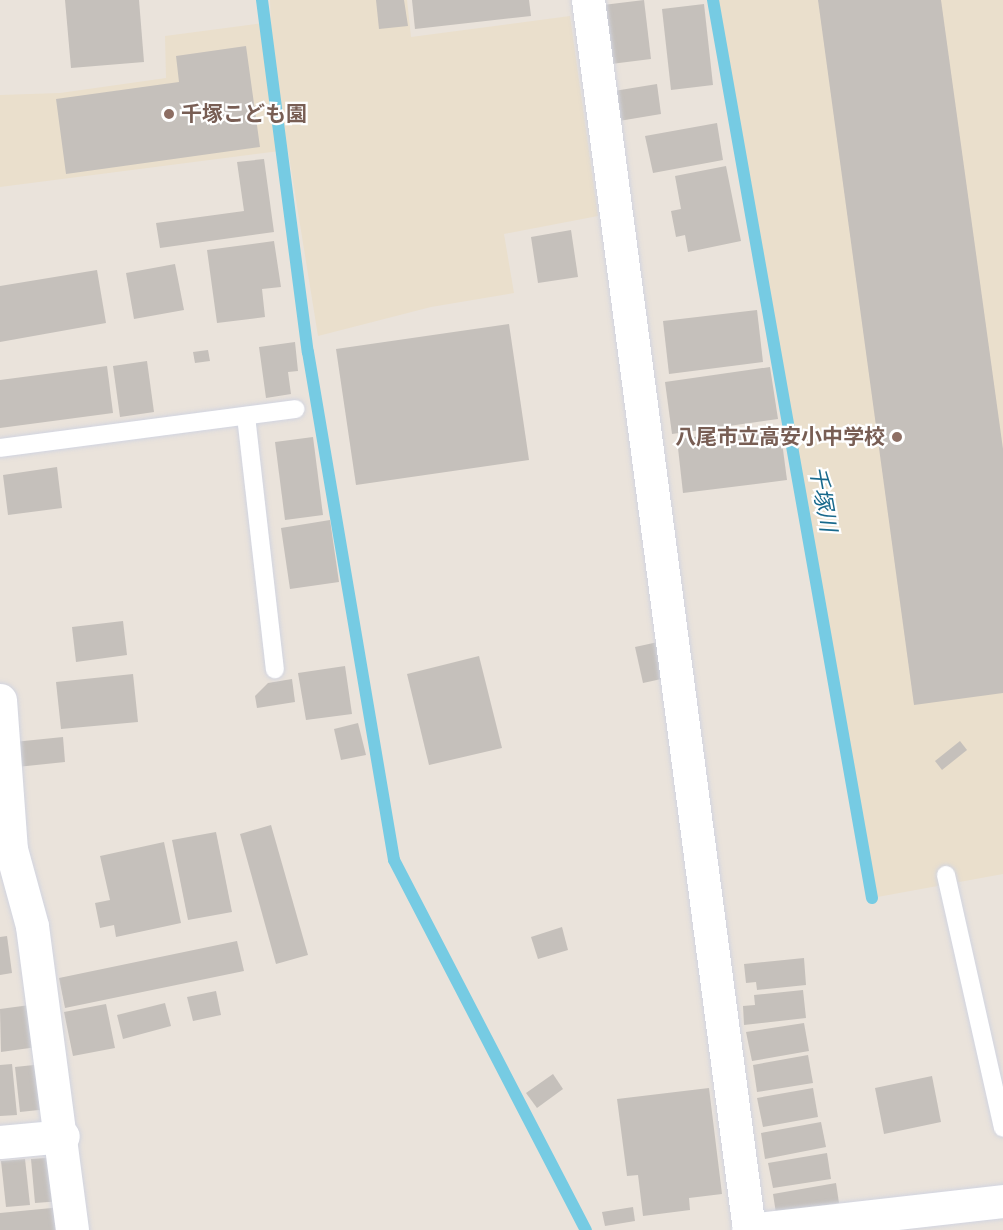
<!DOCTYPE html>
<html>
<head>
<meta charset="utf-8">
<style>
	body { margin:0 }
	#map { position:relative; width:1003px; height:1230px; overflow:hidden; background:#eae3db; font-family:Roboto,"Noto Sans JP",sans-serif }
	div>[style] { position:absolute }
	.education>* { inset:0; background:#eadfcc }
	.stream>* { height:12px; margin:-6px; padding:0 6px; transform-origin:6px; border-radius:6px; background:#76cbe3 }
	.building>* { inset:0; background:#c5c0bb }
	.roads { filter:drop-shadow(0 0 2px #d1d4e0) drop-shadow(0 0 2px #d1d4e0) }
	.service>* { height:18px; margin:-9px; padding:0 9px; transform-origin:9px; border-radius:9px; background:#fff }
	.minor>* { height:33px; margin:-16.5px; padding:0 16.5px; transform-origin:16.5px; border-radius:16.5px; background:#fff }
	.dots>* { width:16px; height:16px; translate:-50% -50%; box-sizing:border-box; border:3px solid #fff; border-radius:50% }
	span { translate:-50% -50%; white-space:nowrap; text-align:center; line-height:1.15; -webkit-text-stroke:4.5px #fff; paint-order:stroke }
	.education-label { font-size:21px; color:#785e54; font-weight:700 }
	.left { translate:0 -50%; text-align:left }
	.right { translate:-100% -50%; text-align:right }
	.water-label { font-size:22px; color:#18698c; font-style:italic }
</style>
</head>
<body>
<div id="map">
	<div class="education">
		<div style="clip-path:polygon(270px 0,407px 0,411px 37px,570px 16px,598px 216px,504px 234px,514px 293px,431px 307px,318px 336px,288px 150px,0 187px,0 95px,60px 93px,166px 78px,165px 36px,271px 22px)"></div>
		<div style="clip-path:polygon(713px 0,1003px 0,1003px 874px,872px 898px)"></div>
	</div>
	<div class="stream">
		<div style="left:262px;top:0;width:355px;rotate:82.6deg"></div>
		<div style="left:308px;top:352px;width:515px;rotate:80.39deg"></div>
		<div style="left:394px;top:860px;width:417px;rotate:62.6deg"></div>
		<div style="left:713px;top:0;width:912px;rotate:79.96deg"></div>
	</div>
	<div class="building">
		<div style="clip-path:polygon(65px 0,139px 0,144px 62px,71px 68px)"></div>
		<div style="clip-path:polygon(376px 0,404px 0,408px 26px,379px 29px)"></div>
		<div style="clip-path:polygon(412px 0,529px 0,531px 16px,415px 29px)"></div>
		<div style="clip-path:polygon(644px 0,651px 59px,611px 64px,603px 5px)"></div>
		<div style="clip-path:polygon(818px 0,941px 0,1003px 449px,1003px 693px,914px 705px)"></div>
		<div style="clip-path:polygon(704px 4px,713px 85px,671px 90px,662px 9px)"></div>
		<div style="clip-path:polygon(246px 46px,260px 147px,66px 174px,56px 99px,179px 82px,176px 56px)"></div>
		<div style="clip-path:polygon(657px 84px,661px 114px,619px 121px,614px 91px)"></div>
		<div style="clip-path:polygon(717px 123px,723px 160px,653px 173px,645px 136px)"></div>
		<div style="clip-path:polygon(264px 159px,274px 232px,160px 248px,156px 223px,244px 211px,237px 162px)"></div>
		<div style="clip-path:polygon(726px 166px,741px 241px,688px 252px,685px 235px,676px 237px,671px 211px,681px 209px,675px 176px)"></div>
		<div style="clip-path:polygon(571px 230px,578px 277px,538px 283px,531px 237px)"></div>
		<div style="clip-path:polygon(274px 241px,281px 287px,262px 289px,265px 317px,217px 323px,207px 250px)"></div>
		<div style="clip-path:polygon(175px 264px,184px 310px,134px 319px,126px 273px)"></div>
		<div style="clip-path:polygon(97px 270px,106px 323px,0 342px,0 286px)"></div>
		<div style="clip-path:polygon(757px 310px,763px 362px,669px 374px,663px 321px)"></div>
		<div style="clip-path:polygon(509px 324px,529px 460px,356px 485px,336px 349px)"></div>
		<div style="clip-path:polygon(295px 342px,298px 371px,288px 372px,291px 394px,266px 398px,259px 347px)"></div>
		<div style="clip-path:polygon(208px 350px,210px 361px,195px 363px,193px 352px)"></div>
		<div style="clip-path:polygon(147px 361px,154px 412px,120px 417px,113px 366px)"></div>
		<div style="clip-path:polygon(107px 366px,113px 413px,0 428px,0 380px)"></div>
		<div style="clip-path:polygon(770px 367px,778px 419px,672px 434px,665px 382px)"></div>
		<div style="clip-path:polygon(780px 427px,787px 480px,683px 493px,677px 439px)"></div>
		<div style="clip-path:polygon(313px 437px,323px 515px,285px 520px,275px 442px)"></div>
		<div style="clip-path:polygon(57px 467px,62px 508px,8px 515px,3px 475px)"></div>
		<div style="clip-path:polygon(330px 520px,339px 582px,290px 589px,281px 528px)"></div>
		<div style="clip-path:polygon(123px 621px,127px 655px,76px 662px,72px 627px)"></div>
		<div style="clip-path:polygon(658px 642px,666px 678px,643px 683px,635px 647px)"></div>
		<div style="clip-path:polygon(479px 656px,502px 748px,429px 765px,407px 674px)"></div>
		<div style="clip-path:polygon(345px 666px,352px 714px,306px 720px,298px 673px)"></div>
		<div style="clip-path:polygon(133px 674px,138px 722px,61px 729px,56px 682px)"></div>
		<div style="clip-path:polygon(292px 679px,295px 702px,257px 708px,255px 696px,268px 683px)"></div>
		<div style="clip-path:polygon(358px 723px,366px 755px,341px 760px,334px 729px)"></div>
		<div style="clip-path:polygon(63px 737px,65px 762px,17px 767px,14px 742px)"></div>
		<div style="clip-path:polygon(960px 741px,967px 750px,942px 770px,935px 761px)"></div>
		<div style="clip-path:polygon(271px 825px,308px 955px,276px 964px,240px 834px)"></div>
		<div style="clip-path:polygon(216px 832px,232px 912px,188px 920px,172px 840px)"></div>
		<div style="clip-path:polygon(164px 842px,181px 923px,116px 937px,114px 925px,100px 928px,95px 903px,110px 900px,100px 856px)"></div>
		<div style="clip-path:polygon(562px 927px,568px 950px,538px 959px,531px 937px)"></div>
		<div style="clip-path:polygon(7px 936px,12px 973px,0 975px,0 937px)"></div>
		<div style="clip-path:polygon(237px 941px,244px 971px,65px 1008px,59px 978px)"></div>
		<div style="clip-path:polygon(804px 958px,806px 985px,757px 990px,756px 982px,746px 983px,744px 964px)"></div>
		<div style="clip-path:polygon(803px 990px,806px 1018px,744px 1025px,743px 1006px,755px 1005px,754px 995px)"></div>
		<div style="clip-path:polygon(216px 991px,221px 1015px,193px 1021px,187px 997px)"></div>
		<div style="clip-path:polygon(165px 1003px,171px 1026px,123px 1039px,117px 1015px)"></div>
		<div style="clip-path:polygon(106px 1004px,115px 1048px,73px 1056px,64px 1012px)"></div>
		<div style="clip-path:polygon(30px 1005px,37px 1047px,1px 1052px,0 1009px)"></div>
		<div style="clip-path:polygon(804px 1023px,809px 1051px,752px 1061px,746px 1032px)"></div>
		<div style="clip-path:polygon(808px 1055px,813px 1083px,757px 1092px,753px 1065px)"></div>
		<div style="clip-path:polygon(12px 1064px,17px 1115px,0 1116px,0 1065px)"></div>
		<div style="clip-path:polygon(43px 1064px,48px 1109px,20px 1112px,15px 1067px)"></div>
		<div style="clip-path:polygon(553px 1074px,563px 1089px,537px 1108px,526px 1093px)"></div>
		<div style="clip-path:polygon(932px 1076px,941px 1122px,884px 1134px,875px 1088px)"></div>
		<div style="clip-path:polygon(709px 1088px,722px 1194px,689px 1198px,690px 1210px,643px 1216px,638px 1175px,627px 1176px,617px 1099px)"></div>
		<div style="clip-path:polygon(813px 1088px,818px 1117px,763px 1127px,757px 1098px)"></div>
		<div style="clip-path:polygon(821px 1122px,826px 1147px,765px 1159px,761px 1133px)"></div>
		<div style="clip-path:polygon(827px 1153px,831px 1179px,773px 1188px,768px 1163px)"></div>
		<div style="clip-path:polygon(58px 1157px,62px 1201px,35px 1203px,31px 1159px)"></div>
		<div style="clip-path:polygon(25px 1159px,30px 1205px,6px 1207px,1px 1161px)"></div>
		<div style="clip-path:polygon(836px 1183px,839px 1203px,776px 1213px,773px 1194px)"></div>
		<div style="clip-path:polygon(62px 1207px,64px 1230px,0 1230px,0 1213px)"></div>
		<div style="clip-path:polygon(633px 1207px,635px 1221px,605px 1226px,602px 1212px)"></div>
	</div>
	<div class="roads">
		<div class="service">
			<div style="left:246px;top:416px;width:255px;rotate:83.5deg"></div>
			<div style="left:0;top:448px;width:298px;rotate:-7.5deg"></div>
			<div style="left:946px;top:875px;width:259px;rotate:77.3deg"></div>
		</div>
		<div class="minor">
			<div style="left:588px;top:0;width:1240px;rotate:82.54deg"></div>
			<div style="left:0;top:700px;width:149px;rotate:85.8deg"></div>
			<div style="left:11px;top:849px;width:80px;rotate:74.7deg"></div>
			<div style="left:32px;top:926px;width:307px;rotate:82.5deg"></div>
			<div style="left:0;top:1142px;width:63px;rotate:-5.4deg"></div>
			<div style="left:748px;top:1230px;width:257px;rotate:-6.5deg"></div>
		</div>
	</div>
	<div class="dots">
		<div style="left:169px;top:114px;background:#8d6e63"></div>
		<div style="left:897px;top:437px;background:#8d6e63"></div>
	</div>
	<div class="education-label">
		<span class="left" style="left:181px;top:114px">千塚こども園</span>
		<span class="right" style="left:885px;top:437px">八尾市立高安小中学校</span>
	</div>
	<div class="water-label">
		<span style="left:823px;top:499px;rotate:80deg">千塚川</span>
	</div>
</div>
</body>
</html>
